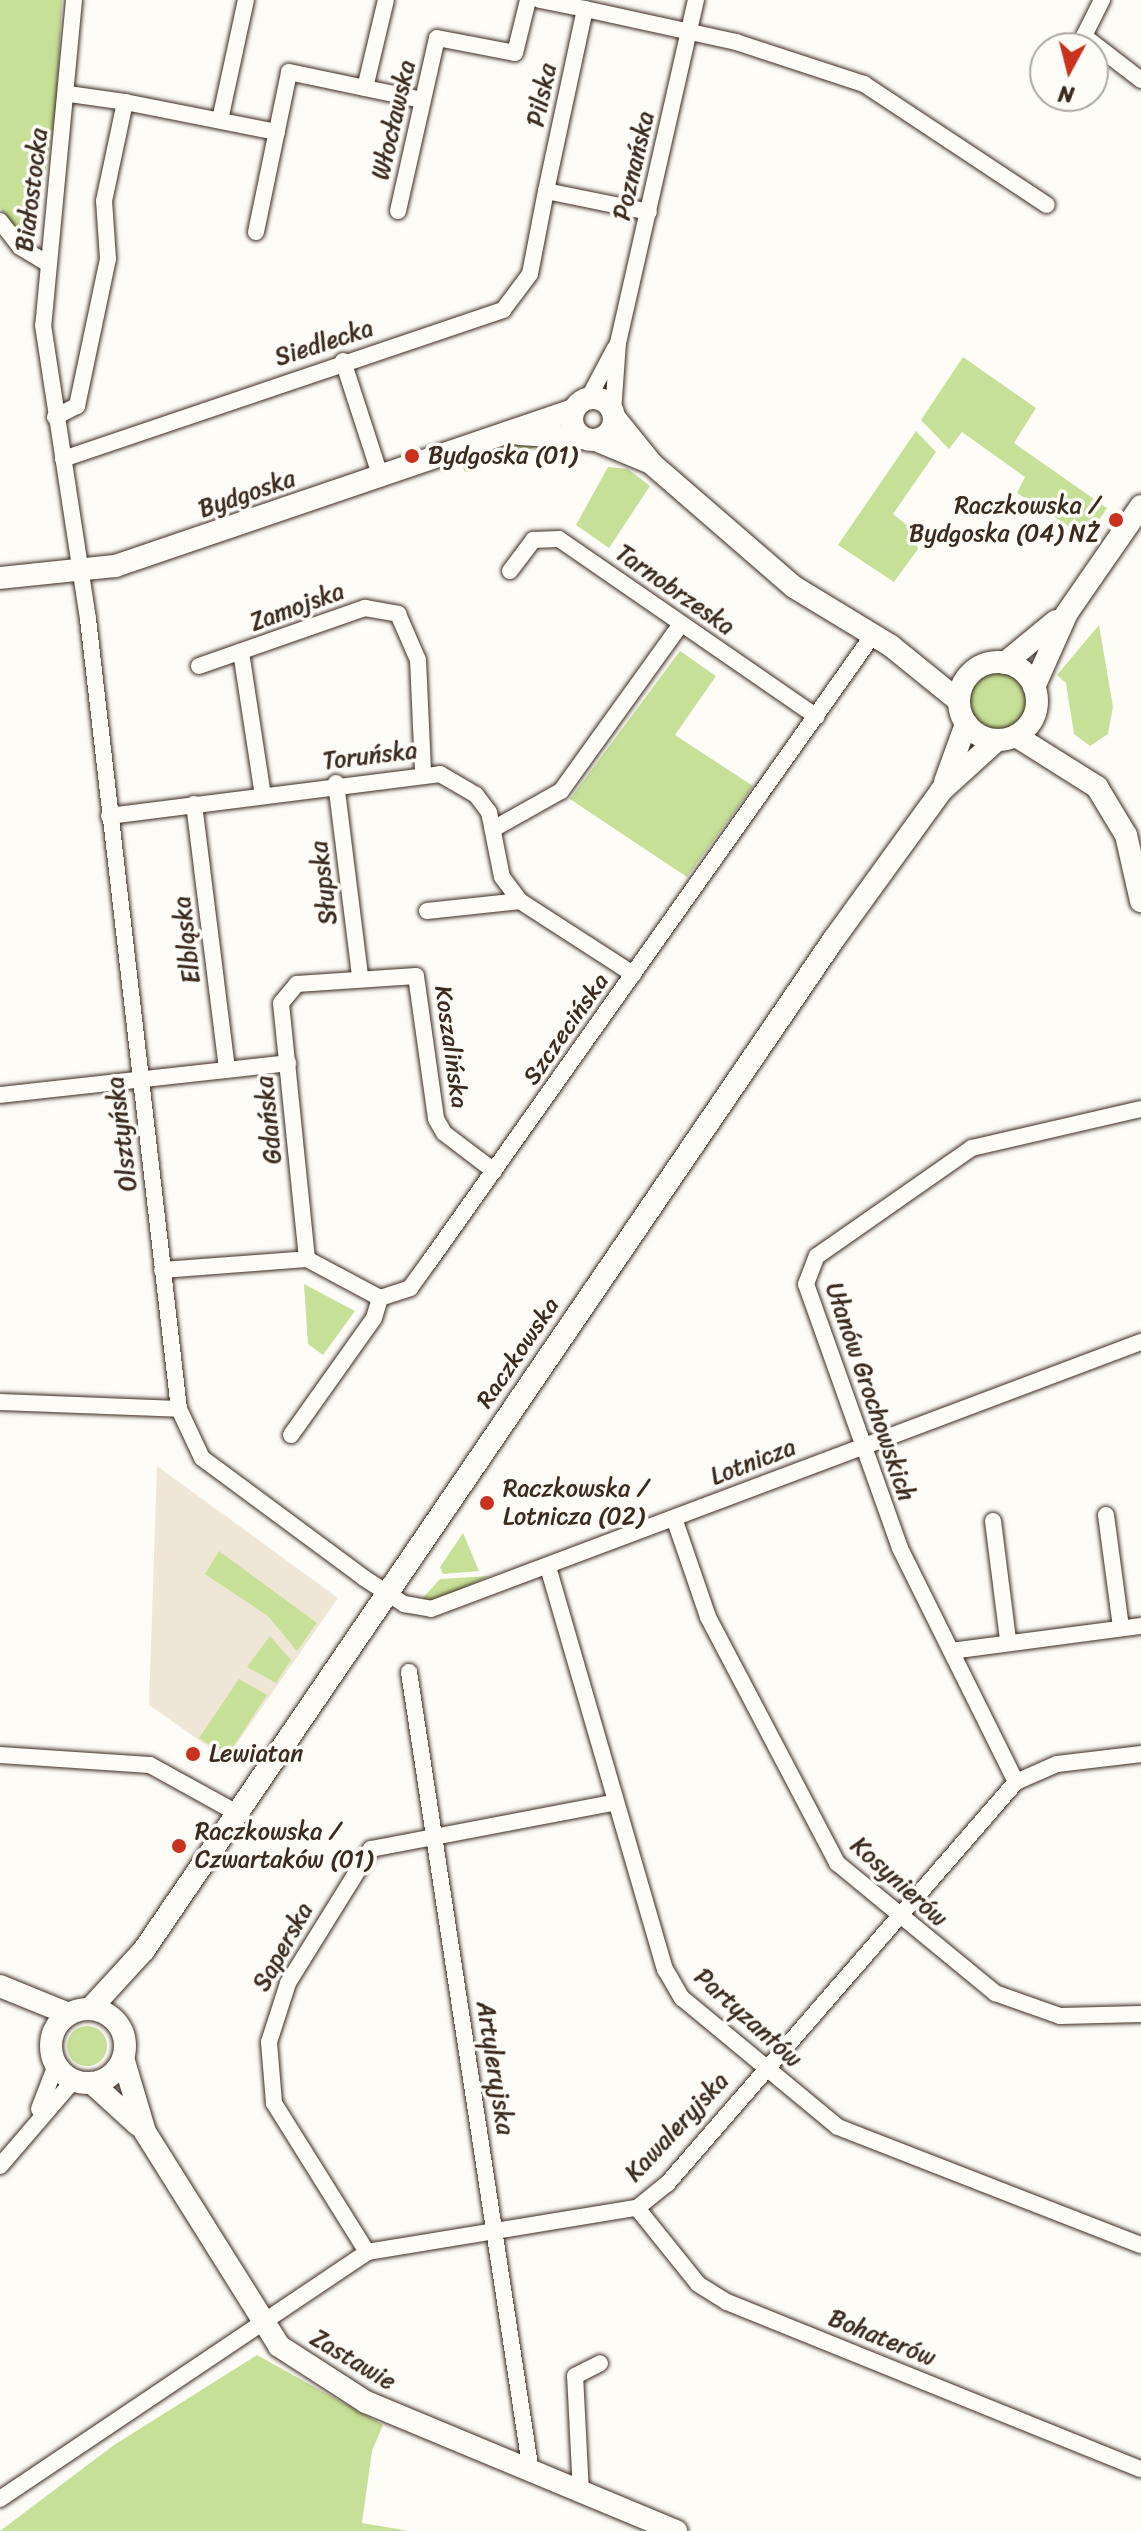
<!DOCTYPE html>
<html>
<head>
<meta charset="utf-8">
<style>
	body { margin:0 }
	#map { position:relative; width:1141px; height:2531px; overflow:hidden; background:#fdfcf7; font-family:Sriracha,sans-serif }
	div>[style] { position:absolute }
	.built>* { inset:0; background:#f0e6d5 }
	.green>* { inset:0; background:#c6e097 }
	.round { border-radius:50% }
	.roads { filter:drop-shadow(0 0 2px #3b2a1e) drop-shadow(0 0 2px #3b2a1e) }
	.street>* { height:16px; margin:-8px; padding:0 8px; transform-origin:8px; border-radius:8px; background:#fdfcf7 }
	.secondary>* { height:22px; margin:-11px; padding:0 11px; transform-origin:11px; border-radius:11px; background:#fdfcf7 }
	.secondary>.ring { margin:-11px; padding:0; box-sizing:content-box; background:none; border:22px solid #fdfcf7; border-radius:50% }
	.dots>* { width:22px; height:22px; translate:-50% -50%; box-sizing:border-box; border:4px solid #fdfcf7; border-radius:50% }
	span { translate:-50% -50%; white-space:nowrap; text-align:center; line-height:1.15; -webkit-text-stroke:7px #fdfcf7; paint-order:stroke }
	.street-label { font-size:24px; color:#3b2a1e }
	.poi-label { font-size:24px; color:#3b2a1e }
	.left { translate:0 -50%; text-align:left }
	.right { translate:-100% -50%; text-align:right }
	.north { position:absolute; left:1029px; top:32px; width:80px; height:80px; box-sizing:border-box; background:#fdfcf7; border:2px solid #afa8a0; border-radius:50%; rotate:187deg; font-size:22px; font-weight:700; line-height:32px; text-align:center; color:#3b2a1e }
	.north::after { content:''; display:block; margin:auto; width:28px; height:36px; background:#c8321e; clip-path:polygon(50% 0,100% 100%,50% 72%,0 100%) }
</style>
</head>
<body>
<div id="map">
	<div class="built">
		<div style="clip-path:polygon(157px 1466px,338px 1598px,226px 1759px,149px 1705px)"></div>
	</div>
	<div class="green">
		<div style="clip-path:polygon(0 0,62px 0,56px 110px,32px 249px,0 208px)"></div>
		<div style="clip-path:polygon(963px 357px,1036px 408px,1014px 443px,1107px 508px,1087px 538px,1017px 493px,1025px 477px,962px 432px,949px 449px,921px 420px)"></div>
		<div style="clip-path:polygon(916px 431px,936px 452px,893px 514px,913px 530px,918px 549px,894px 582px,838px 545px)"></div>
		<div style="clip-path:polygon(516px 442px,541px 445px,465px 472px,459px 459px)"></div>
		<div style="clip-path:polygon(608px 467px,628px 469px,650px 486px,609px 548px,576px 525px)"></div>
		<div style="clip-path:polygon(1099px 625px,1113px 707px,1108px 734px,1090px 746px,1074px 734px,1066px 683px,1057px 675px)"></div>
		<div style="clip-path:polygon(680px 651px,716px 676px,675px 735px,753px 786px,687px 877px,570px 799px)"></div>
		<div class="round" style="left:960px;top:662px;width:76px;height:76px"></div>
		<div style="clip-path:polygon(304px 1284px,355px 1311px,323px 1355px,308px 1344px)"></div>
		<div style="clip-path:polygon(463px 1533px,479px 1571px,443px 1574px,440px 1567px)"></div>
		<div style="clip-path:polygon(219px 1551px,317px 1623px,297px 1651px,268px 1616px,205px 1574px)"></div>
		<div style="clip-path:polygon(489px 1576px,437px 1600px,420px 1601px,440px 1579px)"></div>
		<div style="clip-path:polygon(270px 1636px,291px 1660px,276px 1683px,247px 1667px)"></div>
		<div style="clip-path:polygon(239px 1679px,267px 1695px,227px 1756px,199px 1738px)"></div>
		<div class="round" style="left:67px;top:2026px;width:40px;height:40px"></div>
		<div style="clip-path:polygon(257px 2355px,383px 2425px,372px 2451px,362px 2523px,409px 2531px,0 2531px,114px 2445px)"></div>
	</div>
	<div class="roads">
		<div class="street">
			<div style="left:74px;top:0;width:326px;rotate:95.4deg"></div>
			<div style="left:43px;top:325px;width:297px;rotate:81.3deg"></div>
			<div style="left:88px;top:619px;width:795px;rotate:83.43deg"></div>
			<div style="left:179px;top:1409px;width:54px;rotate:64.9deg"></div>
			<div style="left:202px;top:1458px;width:202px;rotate:36.5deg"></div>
			<div style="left:364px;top:1578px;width:48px;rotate:33deg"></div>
			<div style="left:404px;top:1604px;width:27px;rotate:10deg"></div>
			<div style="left:431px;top:1609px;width:759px;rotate:-20.61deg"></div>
			<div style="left:540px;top:0;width:46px;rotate:11.3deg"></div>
			<div style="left:585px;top:9px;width:186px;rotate:102.1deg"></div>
			<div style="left:1102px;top:0;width:40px;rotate:116.6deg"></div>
			<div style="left:1084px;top:36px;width:72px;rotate:37.7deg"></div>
			<div style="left:585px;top:9px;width:155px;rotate:12.3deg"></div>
			<div style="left:736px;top:42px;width:135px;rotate:18.2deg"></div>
			<div style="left:864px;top:84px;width:219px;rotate:33.5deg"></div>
			<div style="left:365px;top:88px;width:90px;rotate:-76.6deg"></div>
			<div style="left:69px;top:94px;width:57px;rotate:8.1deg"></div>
			<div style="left:220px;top:120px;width:123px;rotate:-77.8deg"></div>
			<div style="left:398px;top:211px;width:177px;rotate:-77.3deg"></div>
			<div style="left:437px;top:38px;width:79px;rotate:10.9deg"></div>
			<div style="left:515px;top:53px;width:55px;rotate:-76.2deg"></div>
			<div style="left:0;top:221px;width:33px;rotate:52deg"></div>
			<div style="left:20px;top:247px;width:31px;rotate:31deg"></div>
			<div style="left:256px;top:232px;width:163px;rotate:-78.3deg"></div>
			<div style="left:289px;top:72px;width:136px;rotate:11.9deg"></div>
			<div style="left:343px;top:361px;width:120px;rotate:72deg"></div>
			<div style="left:588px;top:399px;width:58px;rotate:-62.1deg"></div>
			<div style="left:613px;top:412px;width:69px;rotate:-85.9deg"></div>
			<div style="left:618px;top:343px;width:352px;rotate:-77.2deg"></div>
			<div style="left:55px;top:417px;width:25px;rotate:-27deg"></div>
			<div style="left:77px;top:406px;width:150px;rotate:-78.1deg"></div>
			<div style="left:108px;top:259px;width:58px;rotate:-93.9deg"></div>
			<div style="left:104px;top:201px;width:101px;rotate:-78deg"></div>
			<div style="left:125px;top:102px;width:155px;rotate:11.2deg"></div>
			<div style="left:63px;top:459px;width:465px;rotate:-18.7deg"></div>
			<div style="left:503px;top:310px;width:45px;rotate:-53.1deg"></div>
			<div style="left:530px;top:274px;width:85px;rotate:-79.1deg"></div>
			<div style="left:546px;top:191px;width:105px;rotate:11.5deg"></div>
			<div style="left:510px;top:571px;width:39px;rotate:-53deg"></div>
			<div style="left:533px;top:540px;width:26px;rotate:-2deg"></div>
			<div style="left:559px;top:539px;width:313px;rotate:34.6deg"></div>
			<div style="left:241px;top:652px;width:145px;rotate:81.3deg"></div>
			<div style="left:199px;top:666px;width:176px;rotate:-19.3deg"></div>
			<div style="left:365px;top:608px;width:34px;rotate:10deg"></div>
			<div style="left:398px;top:614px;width:50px;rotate:66.5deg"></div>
			<div style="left:418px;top:660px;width:111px;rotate:87.4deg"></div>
			<div style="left:336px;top:783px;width:195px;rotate:82.9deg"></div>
			<div style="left:194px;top:804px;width:267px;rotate:82.9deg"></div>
			<div style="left:109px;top:816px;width:334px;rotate:-7.2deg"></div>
			<div style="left:440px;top:774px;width:42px;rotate:30.3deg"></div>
			<div style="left:476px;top:795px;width:21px;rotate:53deg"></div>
			<div style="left:489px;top:812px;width:66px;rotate:78.7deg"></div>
			<div style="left:502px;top:877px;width:30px;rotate:53deg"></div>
			<div style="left:520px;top:901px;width:135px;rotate:32.9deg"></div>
			<div style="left:495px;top:828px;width:76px;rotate:-29.3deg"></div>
			<div style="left:561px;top:791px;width:206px;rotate:-54.3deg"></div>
			<div style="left:427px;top:911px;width:94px;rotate:-6.1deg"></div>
			<div style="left:0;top:1095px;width:290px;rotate:-6.3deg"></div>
			<div style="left:307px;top:1259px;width:257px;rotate:-95.8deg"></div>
			<div style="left:281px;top:1003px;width:25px;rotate:-50deg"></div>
			<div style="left:297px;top:984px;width:119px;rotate:-3.8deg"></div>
			<div style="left:416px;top:976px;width:144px;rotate:82deg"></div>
			<div style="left:436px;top:1119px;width:16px;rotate:60deg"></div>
			<div style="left:444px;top:1133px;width:63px;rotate:37.2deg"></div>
			<div style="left:162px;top:1270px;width:145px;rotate:-4.3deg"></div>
			<div style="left:307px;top:1259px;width:83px;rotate:28.1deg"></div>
			<div style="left:0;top:1402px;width:179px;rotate:2.2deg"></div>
			<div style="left:291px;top:1435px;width:143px;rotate:-54.6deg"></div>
			<div style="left:374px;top:1318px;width:21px;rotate:-73deg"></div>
			<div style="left:380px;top:1298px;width:32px;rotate:-18deg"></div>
			<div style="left:410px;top:1288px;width:32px;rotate:-54deg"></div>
			<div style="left:429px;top:1262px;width:768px;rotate:-54.7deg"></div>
			<div style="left:1106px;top:1515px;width:114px;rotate:82.4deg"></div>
			<div style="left:674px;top:1518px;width:105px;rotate:71deg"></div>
			<div style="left:708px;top:1617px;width:278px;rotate:62.3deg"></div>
			<div style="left:837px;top:1863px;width:205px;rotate:39.4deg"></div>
			<div style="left:995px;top:1993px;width:69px;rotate:19.5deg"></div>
			<div style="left:1060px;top:2016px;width:81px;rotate:-1.4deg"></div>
			<div style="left:993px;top:1521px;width:120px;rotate:82.8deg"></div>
			<div style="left:548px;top:1567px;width:419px;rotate:73.8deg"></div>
			<div style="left:665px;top:1969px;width:34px;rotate:60deg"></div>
			<div style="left:682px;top:1998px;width:202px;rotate:39.6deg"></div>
			<div style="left:838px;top:2127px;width:325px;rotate:21.3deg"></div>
			<div style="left:951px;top:1651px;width:192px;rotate:-7.5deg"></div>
			<div style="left:409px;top:1672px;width:809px;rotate:81.33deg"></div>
			<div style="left:0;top:1755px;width:150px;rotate:3.8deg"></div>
			<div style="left:150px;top:1765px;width:97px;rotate:28.9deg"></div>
			<div style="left:1016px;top:1782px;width:261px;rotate:-116.4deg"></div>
			<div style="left:900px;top:1548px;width:280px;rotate:-109.6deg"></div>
			<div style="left:806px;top:1284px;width:30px;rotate:-69deg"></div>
			<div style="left:817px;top:1256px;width:189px;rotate:-34.9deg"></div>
			<div style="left:972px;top:1148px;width:173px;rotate:-13deg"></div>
			<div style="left:39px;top:2109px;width:47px;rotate:-68.9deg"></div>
			<div style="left:0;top:2166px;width:113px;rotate:-49.3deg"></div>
			<div style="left:637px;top:2208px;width:97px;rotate:51.2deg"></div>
			<div style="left:698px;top:2284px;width:34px;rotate:32deg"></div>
			<div style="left:727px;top:2302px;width:446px;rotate:22deg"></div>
			<div style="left:367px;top:2252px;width:176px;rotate:-122deg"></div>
			<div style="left:274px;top:2103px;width:61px;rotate:-94.7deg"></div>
			<div style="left:269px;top:2042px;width:62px;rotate:-72.1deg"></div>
			<div style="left:288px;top:1983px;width:158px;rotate:-58.2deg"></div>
			<div style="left:371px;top:1849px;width:246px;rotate:-10.8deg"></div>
			<div style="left:581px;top:2493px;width:117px;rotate:-92.9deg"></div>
			<div style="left:575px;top:2376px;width:28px;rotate:-27deg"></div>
			<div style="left:0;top:2499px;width:442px;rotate:-33.9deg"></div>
			<div style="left:367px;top:2252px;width:274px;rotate:-9.3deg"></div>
			<div style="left:637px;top:2208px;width:38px;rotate:-39deg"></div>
			<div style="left:667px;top:2184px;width:532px;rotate:-49.04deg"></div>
			<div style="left:1016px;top:1782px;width:45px;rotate:-23.7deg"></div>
			<div style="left:1057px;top:1764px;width:85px;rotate:-6.8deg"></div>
		</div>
		<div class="secondary">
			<div class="ring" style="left:572px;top:398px;width:20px;height:20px"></div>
			<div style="left:614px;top:417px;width:60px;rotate:51deg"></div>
			<div style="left:652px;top:464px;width:188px;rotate:40.9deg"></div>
			<div style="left:794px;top:587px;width:114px;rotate:31.3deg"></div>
			<div style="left:891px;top:646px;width:87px;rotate:39deg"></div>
			<div style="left:519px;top:434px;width:64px;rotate:3.6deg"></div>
			<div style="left:596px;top:440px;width:60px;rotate:22.7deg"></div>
			<div style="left:0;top:578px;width:116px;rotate:-6deg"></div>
			<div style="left:115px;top:566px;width:485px;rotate:-18.8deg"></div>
			<div class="ring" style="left:959px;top:662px;width:56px;height:56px"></div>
			<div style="left:1005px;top:663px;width:66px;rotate:-39.5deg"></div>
			<div style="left:1034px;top:687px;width:81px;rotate:-66deg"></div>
			<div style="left:1067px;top:613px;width:130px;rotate:-55.3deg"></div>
			<div style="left:1016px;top:736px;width:96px;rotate:32.2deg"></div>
			<div style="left:1097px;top:787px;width:56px;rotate:58.9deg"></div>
			<div style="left:1126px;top:835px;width:68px;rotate:77.2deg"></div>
			<div style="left:945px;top:782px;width:62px;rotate:-70.1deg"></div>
			<div style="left:0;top:1986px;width:74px;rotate:22.1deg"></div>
			<div style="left:90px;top:2009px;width:80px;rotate:-47.5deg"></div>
			<div style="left:144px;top:1950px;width:1224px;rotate:-55.69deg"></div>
			<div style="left:834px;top:939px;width:184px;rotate:-54.1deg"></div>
			<div style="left:942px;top:790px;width:74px;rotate:-42.3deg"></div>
			<div class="ring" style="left:51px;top:2009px;width:52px;height:52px"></div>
			<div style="left:123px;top:2058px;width:77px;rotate:73.4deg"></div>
			<div style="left:145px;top:2132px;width:252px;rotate:57.9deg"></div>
			<div style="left:279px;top:2346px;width:103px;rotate:32.8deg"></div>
			<div style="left:366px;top:2402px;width:336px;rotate:22.6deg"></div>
			<div style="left:92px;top:2083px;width:62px;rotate:42.4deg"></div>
		</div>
	</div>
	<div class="dots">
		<div style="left:412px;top:456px;background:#c8321e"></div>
		<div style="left:1116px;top:520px;background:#c8321e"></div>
		<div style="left:487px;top:1503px;background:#c8321e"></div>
		<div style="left:193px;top:1754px;background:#c8321e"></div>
		<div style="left:179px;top:1846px;background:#c8321e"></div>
	</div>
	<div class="street-label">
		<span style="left:542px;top:95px;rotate:-78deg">Pilska</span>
		<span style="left:394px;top:120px;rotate:-77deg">Włocławska</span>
		<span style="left:634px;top:166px;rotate:-77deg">Poznańska</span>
		<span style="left:32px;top:190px;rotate:-83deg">Białostocka</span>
		<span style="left:324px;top:343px;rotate:-18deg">Siedlecka</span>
		<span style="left:247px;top:494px;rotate:-19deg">Bydgoska</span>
		<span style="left:675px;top:590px;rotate:35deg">Tarnobrzeska</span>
		<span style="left:297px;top:607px;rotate:-20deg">Zamojska</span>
		<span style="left:370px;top:756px;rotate:-7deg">Toruńska</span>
		<span style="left:324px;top:883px;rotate:-97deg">Słupska</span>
		<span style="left:187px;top:940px;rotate:-97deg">Elbląska</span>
		<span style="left:566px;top:1029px;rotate:-55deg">Szczecińska</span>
		<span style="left:451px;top:1047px;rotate:82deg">Koszalińska</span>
		<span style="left:269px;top:1120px;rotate:-96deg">Gdańska</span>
		<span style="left:122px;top:1134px;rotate:-97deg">Olsztyńska</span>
		<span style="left:518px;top:1353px;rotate:-56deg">Raczkowska</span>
		<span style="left:870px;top:1392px;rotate:71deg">Ułanów Grochowskich</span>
		<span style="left:753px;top:1462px;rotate:-21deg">Lotnicza</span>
		<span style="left:899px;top:1882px;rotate:42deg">Kosynierów</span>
		<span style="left:283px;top:1947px;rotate:-61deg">Saperska</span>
		<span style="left:748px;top:2018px;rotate:42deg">Partyzantów</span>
		<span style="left:495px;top:2068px;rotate:81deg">Artyleryjska</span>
		<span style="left:677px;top:2127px;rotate:-47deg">Kawaleryjska</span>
		<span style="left:882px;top:2338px;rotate:22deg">Bohaterów</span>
		<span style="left:353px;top:2360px;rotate:31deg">Zastawie</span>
	</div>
	<div class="poi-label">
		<span class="left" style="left:428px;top:456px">Bydgoska (01)</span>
		<span class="right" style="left:1100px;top:520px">Raczkowska /<br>Bydgoska (04) NŻ</span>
		<span class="left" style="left:503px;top:1503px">Raczkowska /<br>Lotnicza (02)</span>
		<span class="left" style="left:209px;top:1754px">Lewiatan</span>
		<span class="left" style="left:195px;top:1846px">Raczkowska /<br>Czwartaków (01)</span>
	</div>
	<div class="north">N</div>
</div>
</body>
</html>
